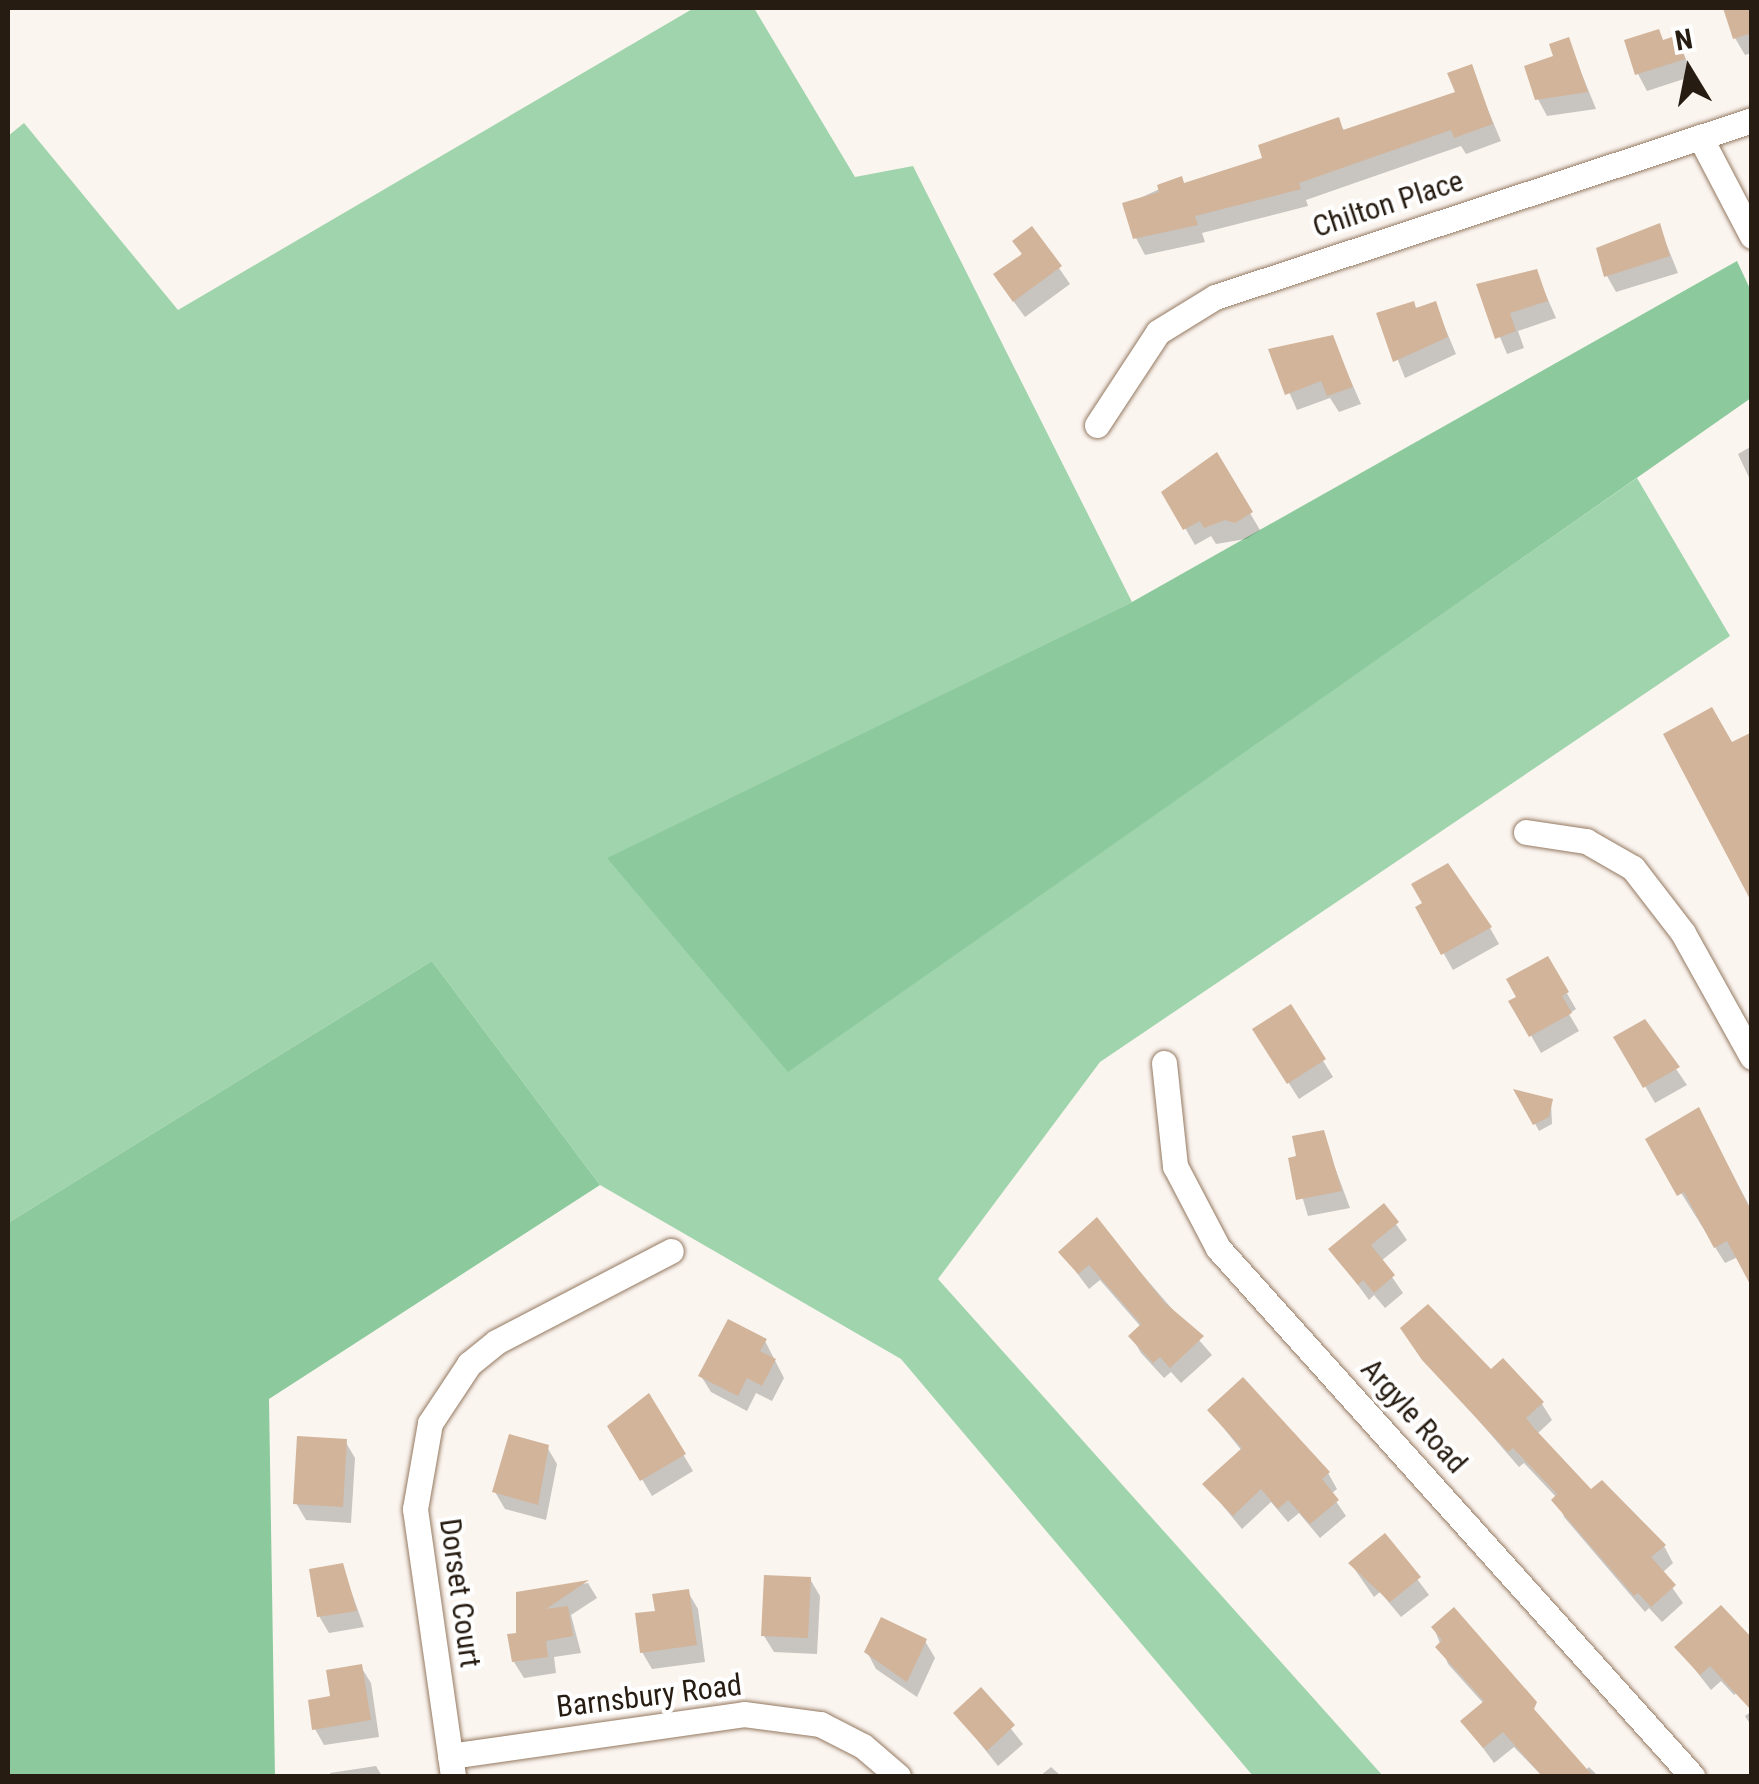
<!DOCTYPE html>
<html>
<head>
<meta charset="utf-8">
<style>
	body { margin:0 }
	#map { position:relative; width:1759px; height:1784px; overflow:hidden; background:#fbf5f0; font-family:"Roboto Condensed",sans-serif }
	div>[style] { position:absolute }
	.green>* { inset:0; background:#a0d4ad }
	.forest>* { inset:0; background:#8cca9d }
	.shadow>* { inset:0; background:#0003 }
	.building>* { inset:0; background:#d1b49a }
	.roads { filter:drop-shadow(0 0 2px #947961) drop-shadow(0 0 2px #947961) }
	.street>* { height:25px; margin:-12.5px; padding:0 12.5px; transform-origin:12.5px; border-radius:12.5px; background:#fff }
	span { translate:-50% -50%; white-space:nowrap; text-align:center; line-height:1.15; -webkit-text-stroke:8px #fff; paint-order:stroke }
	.street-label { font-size:30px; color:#261c12 }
	.frame { position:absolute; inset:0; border:10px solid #261c12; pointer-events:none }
	.north { position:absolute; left:1639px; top:20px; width:100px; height:100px; -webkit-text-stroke:8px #fff; paint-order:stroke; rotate:350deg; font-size:28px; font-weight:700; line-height:40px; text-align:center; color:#261c12 }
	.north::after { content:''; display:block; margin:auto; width:35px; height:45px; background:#261c12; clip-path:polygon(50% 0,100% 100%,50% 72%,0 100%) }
</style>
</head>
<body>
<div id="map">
	<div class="green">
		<div style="clip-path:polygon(694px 8px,754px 8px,855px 177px,913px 166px,1132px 602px,608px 858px,788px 1071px,1637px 478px,1730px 636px,1100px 1062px,938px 1279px,1383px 1776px,1253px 1776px,901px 1359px,600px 1185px,432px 961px,8px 1223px,8px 136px,24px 123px,178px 310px)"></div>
	</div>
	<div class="forest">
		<div style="clip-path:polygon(1737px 261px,1751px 291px,1751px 398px,788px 1072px,607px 858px,1132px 602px)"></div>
		<div style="clip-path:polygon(432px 961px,600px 1185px,269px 1399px,275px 1776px,8px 1776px,8px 1223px)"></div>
	</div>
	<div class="shadow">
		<div style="clip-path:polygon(1726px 8px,1752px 8px,1752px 53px,1745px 55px,1735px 38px)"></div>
		<div style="clip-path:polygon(1677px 38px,1693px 76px,1647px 91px,1638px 74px,1664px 42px)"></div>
		<div style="clip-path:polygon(1568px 40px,1596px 109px,1547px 116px,1538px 99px)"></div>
		<div style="clip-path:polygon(1470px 67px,1501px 141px,1466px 154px,1461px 146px,1306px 200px,1308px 206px,1202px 233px,1205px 242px,1145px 255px,1136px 238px,1125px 205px,1181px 179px,1185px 185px,1265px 160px,1338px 120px,1345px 132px,1458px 94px)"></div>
		<div style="clip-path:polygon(1659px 226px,1678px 273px,1616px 292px,1607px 276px)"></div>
		<div style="clip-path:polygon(1032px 229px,1070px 284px,1025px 317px,1006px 291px)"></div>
		<div style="clip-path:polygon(1536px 272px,1556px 318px,1518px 331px,1524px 348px,1507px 354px,1479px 286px)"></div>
		<div style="clip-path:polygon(1435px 304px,1456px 354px,1405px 378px,1380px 315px)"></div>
		<div style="clip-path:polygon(1332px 338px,1361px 404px,1339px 412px,1330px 398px,1297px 410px,1271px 351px)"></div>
		<div style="clip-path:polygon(1752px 446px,1752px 484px,1738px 454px)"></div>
		<div style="clip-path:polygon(1216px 456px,1260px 530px,1246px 539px,1216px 544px,1211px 536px,1195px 545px,1164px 492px)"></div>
		<div style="clip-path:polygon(1418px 908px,1490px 928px,1499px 944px,1453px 970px)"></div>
		<div style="clip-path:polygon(1547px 959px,1576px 1009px,1569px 1014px,1579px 1031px,1541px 1053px,1512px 1002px)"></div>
		<div style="clip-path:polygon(1290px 1007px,1333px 1077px,1299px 1099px,1265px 1046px)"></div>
		<div style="clip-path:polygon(1644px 1022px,1687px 1085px,1655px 1103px,1617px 1038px)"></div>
		<div style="clip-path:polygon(1518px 1092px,1551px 1102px,1552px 1124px,1539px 1131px)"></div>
		<div style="clip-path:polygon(1699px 1111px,1752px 1211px,1752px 1282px,1738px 1257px,1725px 1263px,1648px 1140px)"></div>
		<div style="clip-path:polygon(1322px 1133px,1350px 1208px,1308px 1216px,1291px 1160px)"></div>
		<div style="clip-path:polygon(1384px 1207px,1407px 1240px,1381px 1261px,1403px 1293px,1385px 1308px,1374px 1295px,1369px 1300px,1331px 1249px)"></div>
		<div style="clip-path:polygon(1096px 1221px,1212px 1355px,1181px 1383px,1171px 1372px,1164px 1378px,1141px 1353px,1131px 1336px,1141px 1327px,1100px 1280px,1089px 1289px,1061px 1252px)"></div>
		<div style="clip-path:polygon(765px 1341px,784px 1378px,772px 1401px,756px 1393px,747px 1411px,711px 1392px,701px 1376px)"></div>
		<div style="clip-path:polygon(1413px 1345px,1491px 1373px,1542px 1404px,1552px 1420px,1537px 1434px,1591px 1493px,1664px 1546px,1673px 1563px,1662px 1573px,1683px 1603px,1662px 1622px,1649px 1608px,1645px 1612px,1564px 1517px,1557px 1498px,1524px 1463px,1519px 1467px)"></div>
		<div style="clip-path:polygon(648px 1396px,693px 1471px,652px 1496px,611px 1427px)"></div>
		<div style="clip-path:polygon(1210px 1411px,1328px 1473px,1337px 1489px,1331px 1494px,1346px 1516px,1320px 1538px,1299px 1513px,1288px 1522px,1271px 1502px,1242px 1529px,1205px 1484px,1242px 1451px)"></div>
		<div style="clip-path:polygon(345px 1441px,355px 1458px,351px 1523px,306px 1520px,296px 1503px)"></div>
		<div style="clip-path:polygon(547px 1447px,557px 1464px,546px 1520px,505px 1509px,495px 1492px)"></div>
		<div style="clip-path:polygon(1385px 1536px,1429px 1595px,1401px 1617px,1380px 1592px,1374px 1597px,1351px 1564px)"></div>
		<div style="clip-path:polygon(342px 1566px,364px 1627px,329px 1633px,319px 1616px)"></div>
		<div style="clip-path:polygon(810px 1579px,820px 1596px,817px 1654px,774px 1652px,764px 1636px)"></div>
		<div style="clip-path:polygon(588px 1583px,597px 1598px,571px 1615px,581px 1653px,554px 1657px,556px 1673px,524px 1678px,514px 1662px,519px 1594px)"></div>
		<div style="clip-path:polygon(688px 1592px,698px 1609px,705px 1662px,652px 1669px,642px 1652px)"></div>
		<div style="clip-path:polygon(1434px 1628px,1584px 1771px,1589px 1767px,1598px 1776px,1542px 1776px,1514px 1747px,1494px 1763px,1464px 1722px,1484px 1704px,1448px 1664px)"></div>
		<div style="clip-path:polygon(925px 1641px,935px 1658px,917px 1697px,876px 1669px,867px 1652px)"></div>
		<div style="clip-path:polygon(1678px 1648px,1752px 1679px,1734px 1695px,1721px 1681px,1711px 1690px)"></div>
		<div style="clip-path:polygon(361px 1667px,371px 1683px,379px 1737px,324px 1745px,315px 1729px)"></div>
		<div style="clip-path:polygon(981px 1691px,1023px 1744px,998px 1766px,956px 1713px)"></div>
		<div style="clip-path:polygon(1752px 1711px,1752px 1727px,1745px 1716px)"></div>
		<div style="clip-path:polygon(376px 1766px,382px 1776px,331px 1776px,330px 1773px)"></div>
		<div style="clip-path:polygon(1051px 1767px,1061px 1776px,1040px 1776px)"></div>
	</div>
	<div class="building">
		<div style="clip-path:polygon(1723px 8px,1752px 8px,1752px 33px,1733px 39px)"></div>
		<div style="clip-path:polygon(1659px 29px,1663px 40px,1678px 35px,1685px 59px,1635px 75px,1624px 40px)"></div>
		<div style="clip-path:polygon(1569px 37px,1588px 92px,1535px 100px,1524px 66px,1553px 56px,1549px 44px)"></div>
		<div style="clip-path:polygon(1472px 64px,1493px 124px,1454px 138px,1451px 130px,1299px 183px,1301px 189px,1195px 216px,1198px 225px,1133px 239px,1122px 203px,1159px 192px,1157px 185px,1182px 176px,1184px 183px,1262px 158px,1258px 145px,1339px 117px,1343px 130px,1455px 92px,1447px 73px)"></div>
		<div style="clip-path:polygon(1660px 223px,1670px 256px,1604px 277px,1596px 248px)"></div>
		<div style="clip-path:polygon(1032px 226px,1062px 266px,1013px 302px,993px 274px,1022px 254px,1012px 241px)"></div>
		<div style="clip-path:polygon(1537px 269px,1548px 301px,1510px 313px,1516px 331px,1495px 339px,1476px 284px)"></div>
		<div style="clip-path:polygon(1414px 301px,1416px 308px,1436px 301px,1448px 337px,1393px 362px,1376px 313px)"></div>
		<div style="clip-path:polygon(1333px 335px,1353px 387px,1327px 396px,1321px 381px,1285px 395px,1268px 349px)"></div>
		<div style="clip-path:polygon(1217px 452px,1253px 512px,1235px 523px,1225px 520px,1204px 528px,1200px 521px,1183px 530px,1161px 492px)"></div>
		<div style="clip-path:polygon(1712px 707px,1732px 742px,1752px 732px,1752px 903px,1663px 734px)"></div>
		<div style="clip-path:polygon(1448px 863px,1492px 927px,1441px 955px,1415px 907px,1422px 903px,1411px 884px)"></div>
		<div style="clip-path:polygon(1548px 956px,1569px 992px,1562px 996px,1572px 1013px,1529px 1037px,1508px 1001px,1516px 997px,1506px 979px)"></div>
		<div style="clip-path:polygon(1291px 1004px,1326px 1059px,1287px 1084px,1252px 1029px)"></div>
		<div style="clip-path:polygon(1645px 1019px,1680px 1067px,1643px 1088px,1613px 1037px)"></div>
		<div style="clip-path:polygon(1513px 1089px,1553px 1099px,1549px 1117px,1533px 1125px)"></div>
		<div style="clip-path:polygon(1699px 1107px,1752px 1213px,1752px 1288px,1727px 1241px,1714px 1248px,1684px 1192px,1677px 1196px,1645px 1139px)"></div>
		<div style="clip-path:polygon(1324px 1130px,1342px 1191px,1296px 1200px,1288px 1158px,1296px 1156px,1292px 1136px)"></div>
		<div style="clip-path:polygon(1384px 1203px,1399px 1222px,1371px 1245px,1395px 1275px,1374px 1293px,1363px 1280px,1358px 1285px,1328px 1249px)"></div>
		<div style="clip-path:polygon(1097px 1217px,1164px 1302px,1204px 1336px,1170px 1368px,1160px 1357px,1153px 1363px,1128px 1336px,1141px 1324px,1089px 1265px,1078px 1274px,1058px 1252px)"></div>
		<div style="clip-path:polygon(1428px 1304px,1491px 1369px,1503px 1358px,1544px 1402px,1526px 1418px,1534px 1428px,1591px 1489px,1602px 1480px,1666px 1545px,1651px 1557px,1676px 1585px,1651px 1607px,1638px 1593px,1634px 1596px,1551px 1500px,1557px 1494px,1513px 1448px,1508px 1452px,1422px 1360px,1400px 1328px)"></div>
		<div style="clip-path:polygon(728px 1319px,767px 1339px,760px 1351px,776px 1359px,762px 1386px,747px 1378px,738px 1396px,698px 1376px)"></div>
		<div style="clip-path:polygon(1243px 1377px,1330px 1472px,1322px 1479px,1339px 1500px,1310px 1524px,1288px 1500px,1278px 1509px,1261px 1489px,1233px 1516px,1202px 1484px,1242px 1448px,1207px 1410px)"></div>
		<div style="clip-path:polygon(649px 1393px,686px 1454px,640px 1481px,607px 1426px)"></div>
		<div style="clip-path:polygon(509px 1434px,549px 1445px,538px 1505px,492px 1492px)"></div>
		<div style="clip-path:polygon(297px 1436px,347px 1439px,343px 1507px,293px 1504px)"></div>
		<div style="clip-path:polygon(1385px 1533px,1421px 1577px,1390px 1602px,1348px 1563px)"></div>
		<div style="clip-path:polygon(343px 1563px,357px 1611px,317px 1617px,309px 1569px)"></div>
		<div style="clip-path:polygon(764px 1575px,811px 1577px,808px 1638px,761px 1636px)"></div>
		<div style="clip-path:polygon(589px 1580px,546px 1609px,568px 1606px,573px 1636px,546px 1641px,548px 1657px,512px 1662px,507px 1634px,516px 1633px,516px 1592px)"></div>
		<div style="clip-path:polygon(689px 1589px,697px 1645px,640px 1653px,635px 1613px,655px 1611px,652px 1594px)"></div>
		<div style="clip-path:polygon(1721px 1605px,1752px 1638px,1752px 1711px,1710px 1666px,1700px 1675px,1674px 1647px)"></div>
		<div style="clip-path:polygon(1454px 1607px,1537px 1702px,1534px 1709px,1593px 1776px,1542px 1776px,1503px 1732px,1483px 1748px,1460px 1721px,1484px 1701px,1435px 1647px,1442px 1640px,1431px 1627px)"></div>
		<div style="clip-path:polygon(881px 1617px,927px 1639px,907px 1682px,864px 1652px)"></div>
		<div style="clip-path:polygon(362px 1664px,371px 1720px,312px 1730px,308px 1700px,330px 1696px,326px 1670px)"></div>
		<div style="clip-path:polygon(981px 1687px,1015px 1725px,987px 1751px,953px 1713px)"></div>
	</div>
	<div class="roads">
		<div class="street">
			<div style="left:1700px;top:137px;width:112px;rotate:62.3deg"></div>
			<div style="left:1097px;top:425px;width:111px;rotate:-56.7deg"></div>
			<div style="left:1158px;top:332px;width:67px;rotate:-31.6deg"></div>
			<div style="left:1215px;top:297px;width:565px;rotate:-18.24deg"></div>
			<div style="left:1526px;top:832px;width:61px;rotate:8.5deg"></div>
			<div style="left:1586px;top:841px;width:54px;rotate:29.9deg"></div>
			<div style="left:1633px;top:868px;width:82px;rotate:52.4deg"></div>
			<div style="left:1683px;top:933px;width:142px;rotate:60.9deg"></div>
			<div style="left:1164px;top:1063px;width:104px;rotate:83.9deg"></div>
			<div style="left:1175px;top:1166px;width:93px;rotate:62.3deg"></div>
			<div style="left:1218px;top:1248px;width:710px;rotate:48.08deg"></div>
			<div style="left:450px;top:1756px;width:297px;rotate:-8.1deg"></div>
			<div style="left:744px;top:1714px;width:77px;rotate:7.5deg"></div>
			<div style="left:820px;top:1724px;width:48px;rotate:27.1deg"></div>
			<div style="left:863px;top:1746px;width:46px;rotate:40.6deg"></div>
			<div style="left:453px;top:1776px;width:270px;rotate:-98.1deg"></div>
			<div style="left:415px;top:1509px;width:87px;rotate:-80.1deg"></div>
			<div style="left:430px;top:1423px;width:71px;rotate:-56.5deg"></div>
			<div style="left:469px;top:1364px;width:35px;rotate:-39deg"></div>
			<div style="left:496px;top:1342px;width:197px;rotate:-27.5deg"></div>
		</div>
	</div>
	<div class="street-label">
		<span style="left:1388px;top:204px;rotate:-18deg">Chilton Place</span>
		<span style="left:1414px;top:1416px;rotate:48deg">Argyle Road</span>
		<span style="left:460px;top:1593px;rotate:82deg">Dorset Court</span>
		<span style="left:649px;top:1696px;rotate:-7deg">Barnsbury Road</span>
	</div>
	<div class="frame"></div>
	<div class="north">N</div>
</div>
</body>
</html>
